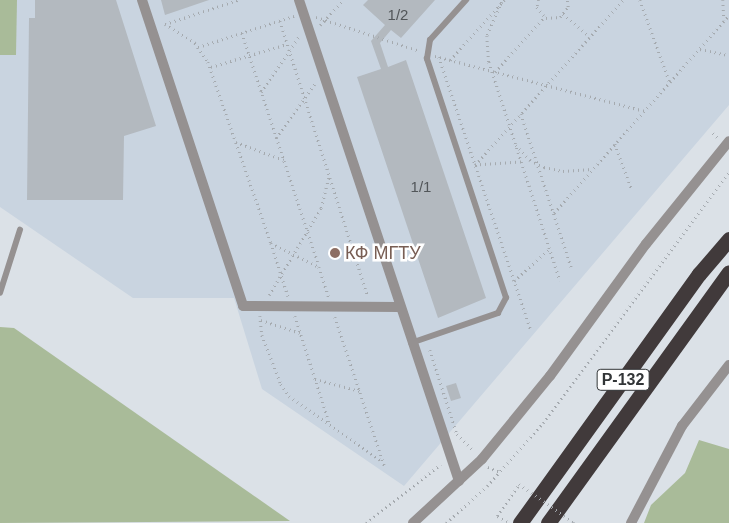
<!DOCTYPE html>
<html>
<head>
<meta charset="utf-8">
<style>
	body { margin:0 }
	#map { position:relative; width:729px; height:523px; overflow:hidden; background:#dbe1e7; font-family:Arial,sans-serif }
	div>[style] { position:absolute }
	.built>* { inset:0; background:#c9d4e0 }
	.green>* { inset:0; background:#a9bb99 }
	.building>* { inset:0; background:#b3b9bf }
	.path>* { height:2.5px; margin-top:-1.25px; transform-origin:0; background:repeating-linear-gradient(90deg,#a5aaaf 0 1px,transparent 0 5px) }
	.lane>* { height:5.5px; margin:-2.75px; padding:0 2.75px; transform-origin:2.75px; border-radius:2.75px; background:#959191 }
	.street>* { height:10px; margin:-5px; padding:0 5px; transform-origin:5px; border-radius:5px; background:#959191 }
	.highway>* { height:15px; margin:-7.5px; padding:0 7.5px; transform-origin:7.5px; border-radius:7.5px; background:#413a3b }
	.path-bridge>* { height:2.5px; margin-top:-1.25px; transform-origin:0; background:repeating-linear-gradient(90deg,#a5aaaf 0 1px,transparent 0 5px) }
	.dots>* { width:14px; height:14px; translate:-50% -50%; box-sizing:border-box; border:2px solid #fff; border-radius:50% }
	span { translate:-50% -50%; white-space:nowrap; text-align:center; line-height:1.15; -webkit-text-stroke:5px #fff; paint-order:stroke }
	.number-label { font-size:15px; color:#525659 }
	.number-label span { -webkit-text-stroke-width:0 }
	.shield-label span { padding:1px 4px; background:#fff; border:1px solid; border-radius:4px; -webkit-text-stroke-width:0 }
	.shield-label { font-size:16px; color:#323537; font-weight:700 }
	.education-label { font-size:18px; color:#785e54 }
	.left { translate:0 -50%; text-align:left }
</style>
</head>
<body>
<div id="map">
	<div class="built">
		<div style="clip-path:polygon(0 0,729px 0,729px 105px,404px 486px,262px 389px,234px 298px,133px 298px,0 207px)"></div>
	</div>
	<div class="green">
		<div style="clip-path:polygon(0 0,17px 0,16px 55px,0 55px)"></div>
		<div style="clip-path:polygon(0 327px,14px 328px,290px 521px,0 523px)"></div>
		<div style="clip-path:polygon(699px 440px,729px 449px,729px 523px,644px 523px,651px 505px,685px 473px)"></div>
	</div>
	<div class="building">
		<div style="clip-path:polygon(35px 0,116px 0,156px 126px,124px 136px,123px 200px,27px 200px,29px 18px,35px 18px)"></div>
		<div style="clip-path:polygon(161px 0,209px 0,165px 15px)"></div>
		<div style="clip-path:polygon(368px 0,435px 0,401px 38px,391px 30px,380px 43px,388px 67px,406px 60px,486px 298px,438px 318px,357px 77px,381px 69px,371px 41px,385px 25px,363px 5px)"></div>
		<div style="clip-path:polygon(456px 383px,461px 398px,451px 401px,446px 386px)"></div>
	</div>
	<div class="path">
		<div style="left:539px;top:0;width:7px;rotate:106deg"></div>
		<div style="left:537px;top:7px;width:14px;rotate:51deg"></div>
		<div style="left:546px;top:18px;width:14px;rotate:-4deg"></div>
		<div style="left:560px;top:17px;width:13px;rotate:-51deg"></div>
		<div style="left:568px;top:7px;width:7px;rotate:-98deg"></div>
		<div style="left:640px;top:0;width:88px;rotate:70.1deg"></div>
		<div style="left:723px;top:0;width:20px;rotate:87deg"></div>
		<div style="left:502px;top:2px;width:37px;rotate:114deg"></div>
		<div style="left:487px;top:36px;width:26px;rotate:86deg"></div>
		<div style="left:489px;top:62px;width:230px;rotate:72deg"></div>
		<div style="left:563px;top:14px;width:35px;rotate:40deg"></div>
		<div style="left:316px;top:17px;width:109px;rotate:18.1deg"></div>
		<div style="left:280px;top:21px;width:289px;rotate:72.3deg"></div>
		<div style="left:165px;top:24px;width:36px;rotate:32deg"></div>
		<div style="left:195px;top:43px;width:23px;rotate:56deg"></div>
		<div style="left:208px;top:62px;width:192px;rotate:70.8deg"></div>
		<div style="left:271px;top:243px;width:54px;rotate:26.6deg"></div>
		<div style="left:319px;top:267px;width:32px;rotate:72deg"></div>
		<div style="left:165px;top:24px;width:77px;rotate:-18.2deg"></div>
		<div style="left:320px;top:25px;width:34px;rotate:-47deg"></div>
		<div style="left:242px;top:33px;width:245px;rotate:71.7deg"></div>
		<div style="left:198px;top:47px;width:101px;rotate:-17.9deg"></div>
		<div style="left:700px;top:49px;width:30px;rotate:12deg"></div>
		<div style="left:435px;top:56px;width:216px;rotate:14.7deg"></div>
		<div style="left:439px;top:57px;width:289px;rotate:71.4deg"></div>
		<div style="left:450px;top:60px;width:81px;rotate:-48deg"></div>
		<div style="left:211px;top:67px;width:79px;rotate:-16.8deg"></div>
		<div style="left:495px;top:72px;width:75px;rotate:-48.2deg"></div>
		<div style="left:261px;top:92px;width:69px;rotate:-55.6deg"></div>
		<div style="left:521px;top:114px;width:163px;rotate:71.8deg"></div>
		<div style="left:713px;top:133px;width:7px;rotate:45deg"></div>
		<div style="left:276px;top:138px;width:69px;rotate:-54.5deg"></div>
		<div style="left:236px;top:142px;width:51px;rotate:20.6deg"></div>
		<div style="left:615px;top:144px;width:49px;rotate:69.7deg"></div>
		<div style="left:516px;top:145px;width:21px;rotate:47deg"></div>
		<div style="left:530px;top:160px;width:16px;rotate:27deg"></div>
		<div style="left:544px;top:167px;width:19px;rotate:12deg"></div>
		<div style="left:563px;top:171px;width:29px;rotate:-4deg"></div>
		<div style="left:521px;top:162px;width:46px;rotate:176.3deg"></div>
		<div style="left:475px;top:165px;width:222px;rotate:-48.1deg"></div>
		<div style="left:554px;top:213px;width:264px;rotate:-48.5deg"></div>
		<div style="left:271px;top:243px;width:56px;rotate:72.2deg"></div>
		<div style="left:514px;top:281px;width:47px;rotate:-42.4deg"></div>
		<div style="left:269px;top:295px;width:101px;rotate:-59.1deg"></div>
		<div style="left:321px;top:208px;width:34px;rotate:-76deg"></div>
		<div style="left:260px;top:316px;width:19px;rotate:84deg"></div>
		<div style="left:262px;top:335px;width:53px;rotate:68.8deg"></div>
		<div style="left:281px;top:384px;width:14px;rotate:56deg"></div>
		<div style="left:289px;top:396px;width:113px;rotate:35deg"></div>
		<div style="left:295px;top:316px;width:114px;rotate:72.2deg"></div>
		<div style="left:335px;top:317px;width:158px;rotate:71.6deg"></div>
		<div style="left:261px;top:320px;width:41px;rotate:18.4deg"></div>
		<div style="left:430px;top:350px;width:88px;rotate:72.2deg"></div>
		<div style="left:457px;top:434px;width:24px;rotate:45deg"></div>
		<div style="left:315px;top:379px;width:47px;rotate:14.9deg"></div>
		<div style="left:488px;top:467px;width:13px;rotate:23deg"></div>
		<div style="left:507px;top:522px;width:12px;rotate:-149deg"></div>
		<div style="left:497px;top:516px;width:39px;rotate:-55deg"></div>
		<div style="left:366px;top:523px;width:95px;rotate:-38.2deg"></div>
		<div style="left:446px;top:523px;width:55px;rotate:-42.1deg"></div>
		<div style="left:487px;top:486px;width:84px;rotate:-48.4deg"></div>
		<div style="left:543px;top:423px;width:312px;rotate:-53.5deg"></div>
		<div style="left:573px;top:523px;width:1px;rotate:-90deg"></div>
	</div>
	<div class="lane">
		<div style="left:0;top:293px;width:66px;rotate:-72.4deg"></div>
		<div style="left:411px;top:343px;width:92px;rotate:-19deg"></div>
		<div style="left:498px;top:313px;width:17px;rotate:-62deg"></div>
		<div style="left:506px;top:298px;width:252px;rotate:-108.3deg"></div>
		<div style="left:427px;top:59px;width:19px;rotate:-81deg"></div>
		<div style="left:430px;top:40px;width:54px;rotate:-48deg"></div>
	</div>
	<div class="street">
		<div style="left:142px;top:0;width:322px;rotate:71.7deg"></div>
		<div style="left:243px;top:306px;width:156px;rotate:0.4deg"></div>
		<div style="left:299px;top:0;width:507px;rotate:71.6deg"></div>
		<div style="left:413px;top:523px;width:94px;rotate:-42.8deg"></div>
		<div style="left:482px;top:459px;width:107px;rotate:-50.7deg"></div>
		<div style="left:550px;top:376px;width:163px;rotate:-54deg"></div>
		<div style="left:646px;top:244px;width:132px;rotate:-51.1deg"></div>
		<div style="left:631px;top:523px;width:110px;rotate:-62.3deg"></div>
		<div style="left:682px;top:426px;width:77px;rotate:-52.4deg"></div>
	</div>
	<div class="highway">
		<div style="left:520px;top:523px;width:307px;rotate:-54.3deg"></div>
		<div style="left:699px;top:274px;width:46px;rotate:-49.4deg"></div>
		<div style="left:548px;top:523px;width:309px;rotate:-54.2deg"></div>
	</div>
	<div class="path-bridge">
		<div style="left:519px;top:484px;width:66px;rotate:35.1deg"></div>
	</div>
	<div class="dots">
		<div style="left:335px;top:253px;background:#8d6e63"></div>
	</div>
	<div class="number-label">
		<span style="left:398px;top:15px">1/2</span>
		<span style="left:421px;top:187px">1/1</span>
	</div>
	<div class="shield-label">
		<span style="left:623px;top:380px">Р-132</span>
	</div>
	<div class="education-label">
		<span class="left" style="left:345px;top:253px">КФ МГТУ</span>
	</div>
</div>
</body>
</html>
